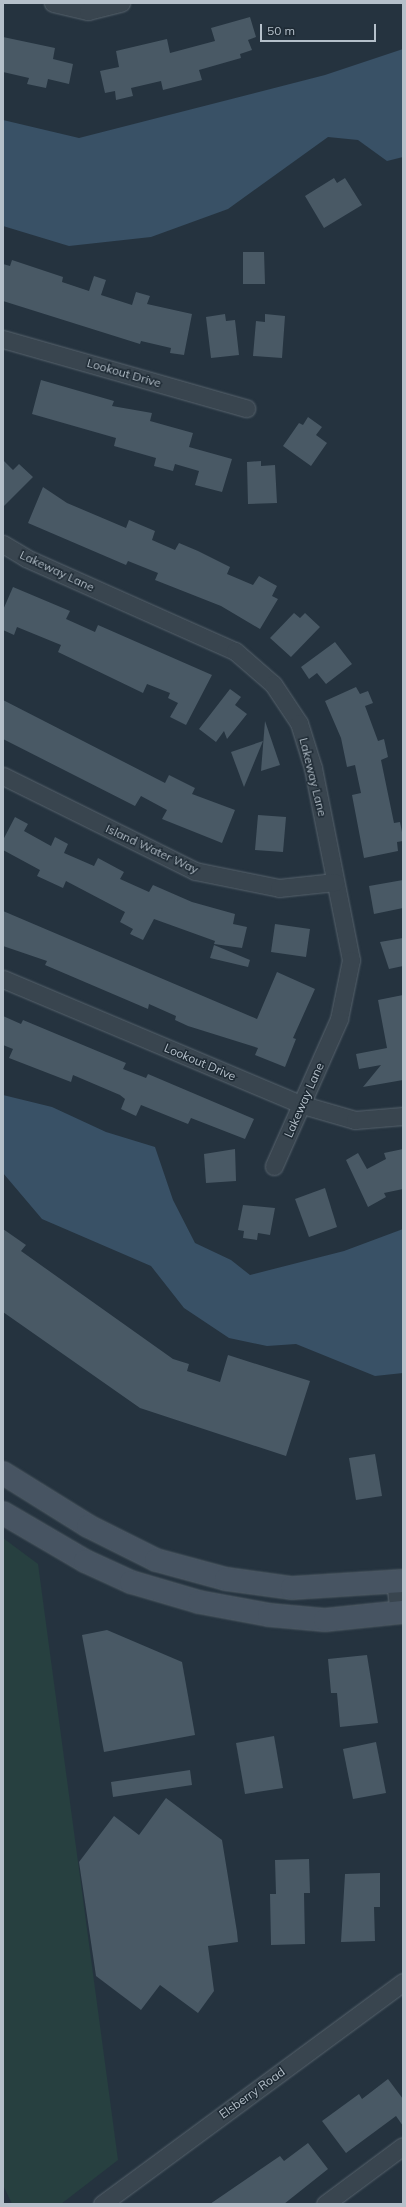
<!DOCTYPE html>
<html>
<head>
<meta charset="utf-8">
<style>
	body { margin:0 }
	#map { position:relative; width:406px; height:2207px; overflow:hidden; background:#25333f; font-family:Mulish,sans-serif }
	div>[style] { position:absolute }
	.green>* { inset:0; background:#274040 }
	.water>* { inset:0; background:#395166 }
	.building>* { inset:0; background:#495965 }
	.roads { filter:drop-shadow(0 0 1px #57636d) drop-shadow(0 0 1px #57636d) }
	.minor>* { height:17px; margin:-8.5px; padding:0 8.5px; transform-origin:8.5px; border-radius:8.5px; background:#39454f }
	.tertiary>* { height:21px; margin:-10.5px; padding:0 10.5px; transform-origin:10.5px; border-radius:10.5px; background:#39454f }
	.secondary>* { height:22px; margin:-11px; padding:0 11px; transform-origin:11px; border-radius:11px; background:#475462 }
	span { translate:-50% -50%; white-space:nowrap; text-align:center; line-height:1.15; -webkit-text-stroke:3px #1e2a34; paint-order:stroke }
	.street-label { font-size:12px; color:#b5c0ca }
	.frame { position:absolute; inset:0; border:4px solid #b5c0ca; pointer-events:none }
	.scale { position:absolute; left:260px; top:24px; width:116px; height:18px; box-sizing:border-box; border:2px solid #b5c0ca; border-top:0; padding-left:5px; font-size:12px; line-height:14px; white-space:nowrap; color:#b5c0ca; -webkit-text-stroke:3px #1e2a34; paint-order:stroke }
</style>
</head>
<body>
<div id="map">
	<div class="green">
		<div style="clip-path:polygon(3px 1538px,38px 1564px,118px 2160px,61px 2204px,12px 2204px,3px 2185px)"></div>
	</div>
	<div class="water">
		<div style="clip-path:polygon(403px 49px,403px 157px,387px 161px,358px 140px,328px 137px,228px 209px,151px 237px,69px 246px,3px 226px,3px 120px,79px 138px,325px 75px)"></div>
		<div style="clip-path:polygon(3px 1095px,52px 1107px,106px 1132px,155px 1147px,173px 1200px,195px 1243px,231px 1260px,250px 1275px,344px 1251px,403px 1229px,403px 1373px,375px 1376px,296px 1344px,267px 1346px,229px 1338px,184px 1308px,151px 1266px,42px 1219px,3px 1173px)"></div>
	</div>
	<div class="building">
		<div style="clip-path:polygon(250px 17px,256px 37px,248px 40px,252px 50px,240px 54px,241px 58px,199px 70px,202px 80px,163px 90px,161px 81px,131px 88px,133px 96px,116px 100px,115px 91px,105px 93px,100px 71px,119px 67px,116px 51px,167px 39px,170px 53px,215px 41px,211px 28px)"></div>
		<div style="clip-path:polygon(3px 37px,55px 48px,53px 59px,73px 64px,69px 84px,48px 79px,46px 88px,27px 84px,29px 78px,3px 72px)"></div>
		<div style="clip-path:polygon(334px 178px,337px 183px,345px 178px,362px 205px,324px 228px,305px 196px)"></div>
		<div style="clip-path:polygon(243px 252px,264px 252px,265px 284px,243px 284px)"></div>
		<div style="clip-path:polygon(12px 260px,63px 277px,62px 282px,89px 291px,94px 276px,106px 280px,101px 295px,132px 305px,136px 292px,150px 296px,147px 304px,192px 314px,184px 355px,170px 353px,171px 348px,141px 341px,140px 344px,3px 301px,3px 264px,10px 266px)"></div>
		<div style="clip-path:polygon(225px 314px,226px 321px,235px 320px,239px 355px,211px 358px,206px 317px)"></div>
		<div style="clip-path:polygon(265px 314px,285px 316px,282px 358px,253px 356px,256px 321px,265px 322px)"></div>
		<div style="clip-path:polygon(41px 380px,114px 401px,112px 406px,152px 413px,150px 421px,193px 433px,189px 447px,232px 459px,222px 492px,195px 485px,199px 471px,175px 464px,173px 471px,154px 466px,156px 458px,114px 446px,116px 438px,32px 414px)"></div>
		<div style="clip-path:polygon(308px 417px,322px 427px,316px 435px,327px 443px,311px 466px,283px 446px,299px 423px,303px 425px)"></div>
		<div style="clip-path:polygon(3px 460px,13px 470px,19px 464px,33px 477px,3px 507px)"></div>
		<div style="clip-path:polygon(261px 461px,261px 466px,275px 465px,277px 503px,248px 504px,247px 462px)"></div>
		<div style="clip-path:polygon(43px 487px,67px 503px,126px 528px,129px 520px,155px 531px,152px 540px,175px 550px,179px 543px,198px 551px,230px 567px,227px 574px,253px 585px,259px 576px,277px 586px,272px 596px,278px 599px,260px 629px,221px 606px,155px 580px,158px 573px,128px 561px,126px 565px,28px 523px)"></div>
		<div style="clip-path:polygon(13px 587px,70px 611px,66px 619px,95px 632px,98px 625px,212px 675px,186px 725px,170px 717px,178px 703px,168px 698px,170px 693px,147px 684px,143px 693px,58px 652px,61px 645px,17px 627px,14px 635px,3px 630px,3px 610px)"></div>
		<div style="clip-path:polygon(294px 613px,300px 618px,305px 613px,320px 627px,291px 657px,270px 638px)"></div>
		<div style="clip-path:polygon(335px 642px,352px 664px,326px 684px,317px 673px,309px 679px,301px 667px)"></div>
		<div style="clip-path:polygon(356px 687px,360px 694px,368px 691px,373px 703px,365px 706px,378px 741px,384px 739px,388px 757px,381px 760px,394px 823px,400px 822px,403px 837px,403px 841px,397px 842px,398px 851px,364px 858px,352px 795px,361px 793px,355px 765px,347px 767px,341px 738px,325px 701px)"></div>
		<div style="clip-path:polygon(230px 689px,241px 697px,235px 705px,247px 714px,227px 739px,224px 731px,216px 742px,199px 729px)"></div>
		<div style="clip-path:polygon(3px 700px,165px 783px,169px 775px,195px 788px,192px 794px,235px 810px,222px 843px,162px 819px,167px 810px,141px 796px,135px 806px,3px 739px)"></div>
		<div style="clip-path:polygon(265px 721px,280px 765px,261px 771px)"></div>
		<div style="clip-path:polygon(263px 741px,244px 787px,231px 752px)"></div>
		<div style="clip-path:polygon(258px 815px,286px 817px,283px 852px,255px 850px)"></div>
		<div style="clip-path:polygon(15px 817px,28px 824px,24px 831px,51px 846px,55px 837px,68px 844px,64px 853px,94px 866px,98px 858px,124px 872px,120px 879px,149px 892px,153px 885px,192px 902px,235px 914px,233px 924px,247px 927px,242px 948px,214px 944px,215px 941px,154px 919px,143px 940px,130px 934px,133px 929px,120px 922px,125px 912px,66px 881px,63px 888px,37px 876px,40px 870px,3px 850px,3px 840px)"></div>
		<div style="clip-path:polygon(403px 880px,403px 908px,374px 914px,369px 886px)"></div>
		<div style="clip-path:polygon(3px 911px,257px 1019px,277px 972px,315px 989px,293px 1038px,296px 1039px,285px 1067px,255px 1055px,258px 1048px,188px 1026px,175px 1020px,176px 1016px,149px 1004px,148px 1009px,45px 965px,47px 961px,3px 946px)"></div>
		<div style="clip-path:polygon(275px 924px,310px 929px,306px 957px,271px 952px)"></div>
		<div style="clip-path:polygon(403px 938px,403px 966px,389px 969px,380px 942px)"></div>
		<div style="clip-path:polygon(214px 945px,250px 960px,248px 967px,210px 958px)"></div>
		<div style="clip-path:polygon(403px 995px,403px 1080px,363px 1087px,381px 1065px,359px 1069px,356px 1054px,387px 1048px,378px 1000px)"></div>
		<div style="clip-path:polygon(3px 1016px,21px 1024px,23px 1020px,126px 1063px,123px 1069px,146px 1078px,148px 1074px,254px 1119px,245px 1139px,191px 1118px,188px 1124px,141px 1105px,136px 1116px,121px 1109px,125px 1099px,120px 1095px,73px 1075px,71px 1082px,9px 1058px,13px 1049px,3px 1045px)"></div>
		<div style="clip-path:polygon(235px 1149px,236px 1181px,206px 1183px,204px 1154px)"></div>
		<div style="clip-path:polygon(403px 1149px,403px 1189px,384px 1193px,386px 1197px,368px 1207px,346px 1160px,358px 1153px,367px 1169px,386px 1159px,384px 1153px)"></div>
		<div style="clip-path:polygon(325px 1188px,337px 1227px,309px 1237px,295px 1199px)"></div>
		<div style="clip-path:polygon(243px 1205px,275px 1208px,270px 1235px,258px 1233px,257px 1240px,243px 1238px,244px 1231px,238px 1230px)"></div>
		<div style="clip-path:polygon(3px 1229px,26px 1245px,21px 1251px,173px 1359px,189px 1364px,187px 1371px,220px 1382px,228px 1355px,310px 1381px,286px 1456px,140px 1408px,3px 1312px)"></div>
		<div style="clip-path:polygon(375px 1454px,382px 1496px,356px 1500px,349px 1458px)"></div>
		<div style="clip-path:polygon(107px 1630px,182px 1662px,195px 1735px,104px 1752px,82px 1635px)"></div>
		<div style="clip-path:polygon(367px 1655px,378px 1723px,340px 1727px,337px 1693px,331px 1693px,328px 1659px)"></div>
		<div style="clip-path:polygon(274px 1736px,283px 1788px,245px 1794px,236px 1743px)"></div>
		<div style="clip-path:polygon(376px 1742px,386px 1793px,353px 1799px,343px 1749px)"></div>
		<div style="clip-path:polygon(190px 1770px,192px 1785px,113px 1797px,111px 1782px)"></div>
		<div style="clip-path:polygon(166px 1798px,222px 1840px,237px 1932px,238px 1942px,208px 1946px,214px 1991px,198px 2013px,160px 1985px,141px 2010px,96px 1976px,79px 1862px,114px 1816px,139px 1835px)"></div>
		<div style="clip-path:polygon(309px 1859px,310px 1893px,304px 1893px,305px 1944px,271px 1945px,270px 1894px,276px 1894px,275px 1860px)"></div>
		<div style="clip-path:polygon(380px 1873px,380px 1907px,374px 1907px,375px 1941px,341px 1942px,345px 1874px)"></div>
		<div style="clip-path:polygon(388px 2079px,403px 2099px,403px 2126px,396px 2116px,346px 2153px,322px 2121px,359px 2094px,362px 2099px)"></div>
		<div style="clip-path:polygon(308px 2143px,328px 2169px,284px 2204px,210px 2204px,280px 2156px,284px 2161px)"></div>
	</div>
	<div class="roads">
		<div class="minor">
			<div style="left:53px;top:3px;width:36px;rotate:13deg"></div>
			<div style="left:88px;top:11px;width:34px;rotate:-14deg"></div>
			<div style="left:3px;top:339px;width:253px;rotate:15.9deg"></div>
			<div style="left:3px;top:544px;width:27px;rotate:31deg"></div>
			<div style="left:26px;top:558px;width:229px;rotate:24deg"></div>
			<div style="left:235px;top:651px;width:50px;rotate:41deg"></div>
			<div style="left:273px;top:684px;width:47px;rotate:56.3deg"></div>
			<div style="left:299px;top:723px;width:47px;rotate:72.7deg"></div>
			<div style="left:313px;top:768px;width:196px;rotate:78.8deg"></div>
			<div style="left:351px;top:960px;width:60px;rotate:101.5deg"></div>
			<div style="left:339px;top:1019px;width:161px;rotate:113.9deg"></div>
			<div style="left:3px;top:776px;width:214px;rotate:26.3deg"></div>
			<div style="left:195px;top:871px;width:86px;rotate:11.4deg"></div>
			<div style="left:279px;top:888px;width:56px;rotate:-6.1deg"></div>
			<div style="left:3px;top:979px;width:325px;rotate:22.8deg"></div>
			<div style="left:303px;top:1105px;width:54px;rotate:16.1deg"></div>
			<div style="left:355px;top:1120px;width:48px;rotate:-4.8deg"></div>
			<div style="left:102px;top:2204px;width:374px;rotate:-36.4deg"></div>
			<div style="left:325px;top:2204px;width:97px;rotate:-36.6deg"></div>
		</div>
		<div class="tertiary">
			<div style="left:397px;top:1581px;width:31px;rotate:83deg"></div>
		</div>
		<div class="secondary">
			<div style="left:3px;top:1473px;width:100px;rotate:31.9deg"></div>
			<div style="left:88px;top:1526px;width:76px;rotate:26.6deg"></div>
			<div style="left:156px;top:1560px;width:73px;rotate:15.2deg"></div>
			<div style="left:226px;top:1579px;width:67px;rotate:7.8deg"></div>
			<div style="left:292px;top:1588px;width:111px;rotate:-3.6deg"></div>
			<div style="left:3px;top:1513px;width:95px;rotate:30.3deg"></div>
			<div style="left:85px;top:1561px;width:51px;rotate:24.5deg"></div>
			<div style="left:131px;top:1582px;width:71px;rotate:16.4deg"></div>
			<div style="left:199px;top:1602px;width:71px;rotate:10.5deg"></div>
			<div style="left:269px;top:1615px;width:56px;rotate:5.1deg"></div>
			<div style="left:325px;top:1620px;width:78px;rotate:-5.9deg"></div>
		</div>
	</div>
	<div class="street-label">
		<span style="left:124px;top:373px;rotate:16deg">Lookout Drive</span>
		<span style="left:57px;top:571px;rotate:25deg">Lakeway Lane</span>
		<span style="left:313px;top:777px;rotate:76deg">Lakeway Lane</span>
		<span style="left:152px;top:849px;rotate:25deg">Island Water Way</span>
		<span style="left:200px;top:1062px;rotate:23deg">Lookout Drive</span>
		<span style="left:304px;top:1100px;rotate:-66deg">Lakeway Lane</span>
		<span style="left:252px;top:2093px;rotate:-36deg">Elsberry Road</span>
	</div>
	<div class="frame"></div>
	<div class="scale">50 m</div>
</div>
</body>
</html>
